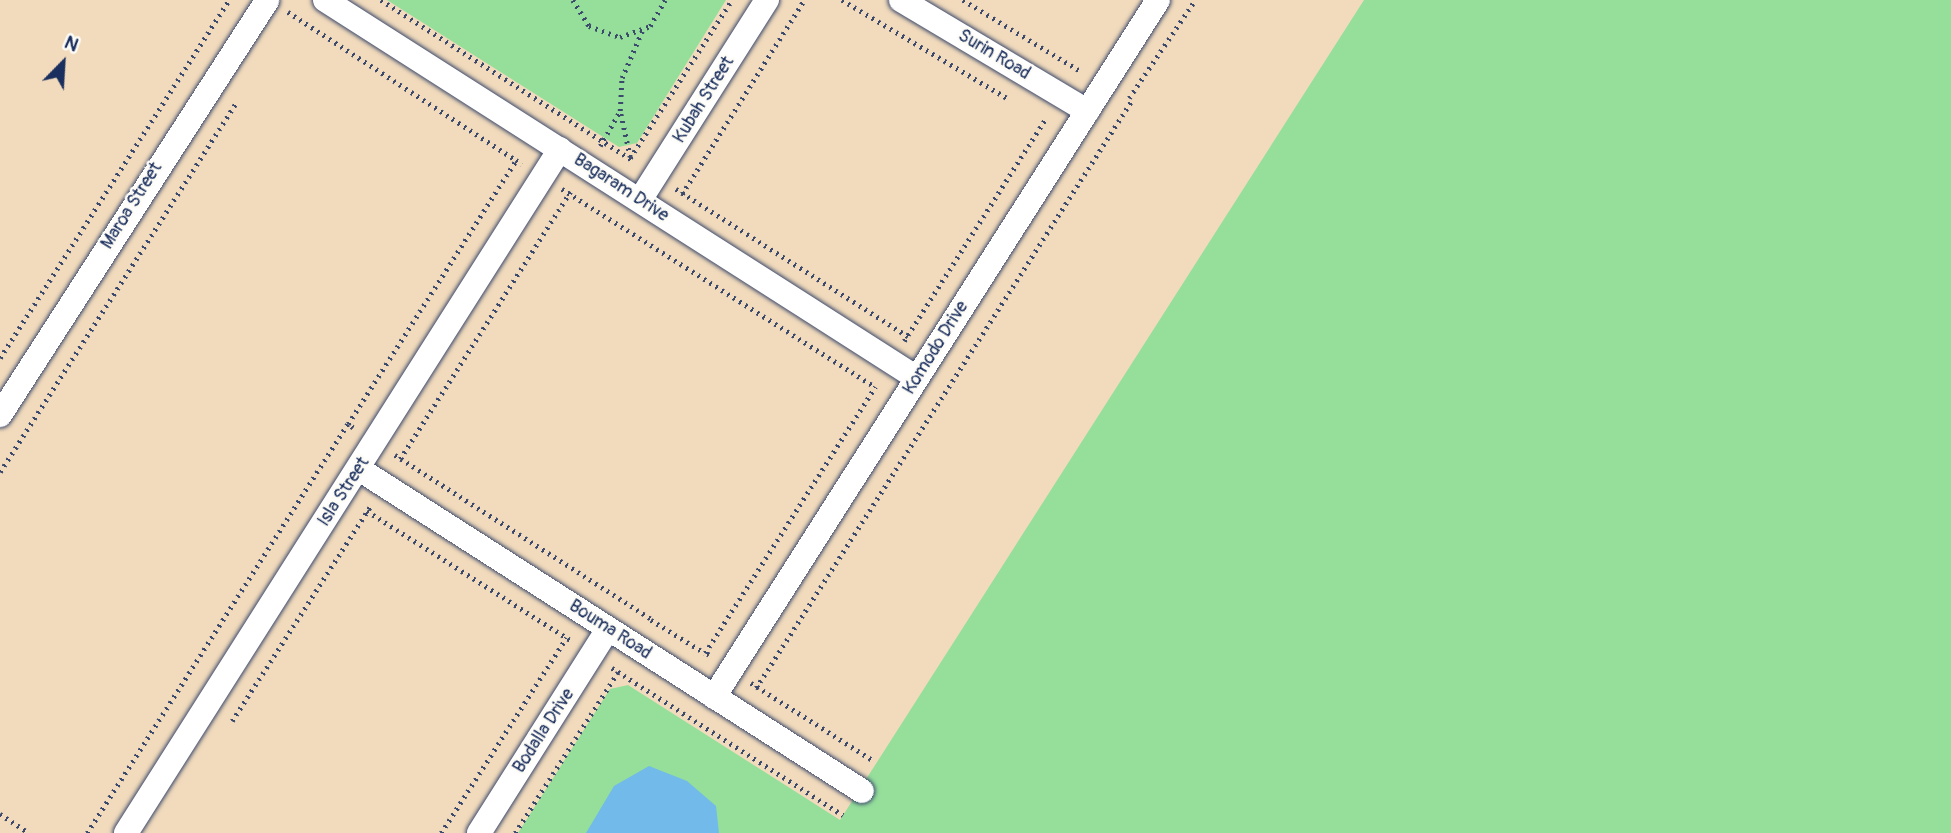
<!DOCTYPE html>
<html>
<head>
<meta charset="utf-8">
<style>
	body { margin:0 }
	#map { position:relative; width:1951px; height:833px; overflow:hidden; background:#f2dbbc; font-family:Pangolin,sans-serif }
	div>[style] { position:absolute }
	.green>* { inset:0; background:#95df9b }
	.water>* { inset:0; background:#71bae9 }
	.path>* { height:4.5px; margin-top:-2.25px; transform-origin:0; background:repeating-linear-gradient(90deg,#3b496c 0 2px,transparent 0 7px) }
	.roads { filter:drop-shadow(0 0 2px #3b496c) drop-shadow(0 0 2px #3b496c) }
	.street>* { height:24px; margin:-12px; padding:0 12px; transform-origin:12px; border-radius:12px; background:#fff }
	span { translate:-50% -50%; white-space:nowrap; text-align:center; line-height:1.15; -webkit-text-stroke:5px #fdfcf7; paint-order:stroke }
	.street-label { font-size:18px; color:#1b2f5e }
	.north { position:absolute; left:28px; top:28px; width:70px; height:70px; -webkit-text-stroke:5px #fdfcf7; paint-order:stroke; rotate:24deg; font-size:19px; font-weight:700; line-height:28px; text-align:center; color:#1b2f5e }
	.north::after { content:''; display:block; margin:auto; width:24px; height:32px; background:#1b2f5e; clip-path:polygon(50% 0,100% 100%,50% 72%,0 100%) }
</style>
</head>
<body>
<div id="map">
	<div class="green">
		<div style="clip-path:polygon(387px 0,726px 0,637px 143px,619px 147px)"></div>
		<div style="clip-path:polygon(1364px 0,1951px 0,1951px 833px,518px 833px,610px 689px,628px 685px,840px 820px)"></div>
	</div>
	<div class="water">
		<div style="clip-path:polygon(649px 766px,687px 781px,716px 806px,719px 833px,586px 833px,614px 786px)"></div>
	</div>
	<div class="path">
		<div style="left:381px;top:0;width:300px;rotate:32.5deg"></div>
		<div style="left:573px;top:0;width:31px;rotate:58deg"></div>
		<div style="left:589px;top:26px;width:33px;rotate:20deg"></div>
		<div style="left:620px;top:37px;width:32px;rotate:-20deg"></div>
		<div style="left:650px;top:26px;width:30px;rotate:-60deg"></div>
		<div style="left:842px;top:0;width:192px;rotate:30.7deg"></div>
		<div style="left:963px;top:0;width:139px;rotate:31.2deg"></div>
		<div style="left:288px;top:12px;width:272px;rotate:33deg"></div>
		<div style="left:1129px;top:98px;width:118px;rotate:-56deg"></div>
		<div style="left:600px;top:146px;width:40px;rotate:-60.3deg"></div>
		<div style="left:630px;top:157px;width:47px;rotate:-102.3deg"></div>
		<div style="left:620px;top:111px;width:33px;rotate:-87deg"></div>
		<div style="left:622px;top:78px;width:51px;rotate:-66.9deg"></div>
		<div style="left:630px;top:158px;width:188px;rotate:-57.2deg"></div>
		<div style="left:562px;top:189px;width:370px;rotate:32.3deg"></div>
		<div style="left:676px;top:189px;width:275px;rotate:32.4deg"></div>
		<div style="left:682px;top:194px;width:229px;rotate:-57.8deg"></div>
		<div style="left:904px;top:341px;width:264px;rotate:-57.5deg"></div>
		<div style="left:0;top:358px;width:425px;rotate:-57.4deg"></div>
		<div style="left:353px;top:428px;width:6px;rotate:-141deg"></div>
		<div style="left:348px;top:424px;width:313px;rotate:-57.5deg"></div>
		<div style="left:516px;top:160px;width:7px;rotate:34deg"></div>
		<div style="left:395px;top:455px;width:304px;rotate:32.6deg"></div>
		<div style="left:400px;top:459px;width:317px;rotate:-57.5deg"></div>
		<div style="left:0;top:472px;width:440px;rotate:-57.4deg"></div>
		<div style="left:367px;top:511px;width:241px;rotate:32.4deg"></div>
		<div style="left:651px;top:620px;width:63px;rotate:31.4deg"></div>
		<div style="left:709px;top:655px;width:4px;rotate:-153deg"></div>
		<div style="left:705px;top:653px;width:316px;rotate:-57.4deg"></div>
		<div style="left:612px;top:668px;width:274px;rotate:32.5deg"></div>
		<div style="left:751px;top:683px;width:146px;rotate:32.4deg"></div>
		<div style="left:756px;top:688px;width:698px;rotate:-57.4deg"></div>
		<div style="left:232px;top:721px;width:257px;rotate:-57.2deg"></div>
		<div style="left:0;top:814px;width:35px;rotate:33deg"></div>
		<div style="left:87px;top:833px;width:485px;rotate:-57.5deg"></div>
		<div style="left:441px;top:833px;width:232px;rotate:-57.3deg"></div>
		<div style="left:515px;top:833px;width:191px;rotate:-57.4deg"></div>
	</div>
	<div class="roads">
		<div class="street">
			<div style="left:325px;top:0;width:702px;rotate:32.56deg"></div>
			<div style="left:901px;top:0;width:217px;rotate:30.8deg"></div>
			<div style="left:640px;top:200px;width:237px;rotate:-57.6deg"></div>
			<div style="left:0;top:415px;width:493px;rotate:-57.2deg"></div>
			<div style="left:359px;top:469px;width:597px;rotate:32.63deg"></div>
			<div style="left:714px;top:697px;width:826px;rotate:-57.5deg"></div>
			<div style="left:126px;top:833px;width:810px;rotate:-57.6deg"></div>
			<div style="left:479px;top:833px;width:241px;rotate:-57.7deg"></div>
		</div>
	</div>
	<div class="street-label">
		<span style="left:994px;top:55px;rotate:31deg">Surin Road</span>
		<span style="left:704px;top:100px;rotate:-58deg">Kubah Street</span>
		<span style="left:621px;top:188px;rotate:33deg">Bagaram Drive</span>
		<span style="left:132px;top:206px;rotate:-58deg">Maroa Street</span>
		<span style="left:936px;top:348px;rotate:-58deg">Komodo Drive</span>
		<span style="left:344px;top:492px;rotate:-57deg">Isla Street</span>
		<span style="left:610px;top:630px;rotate:33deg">Bouma Road</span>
		<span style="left:544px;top:731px;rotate:-57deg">Bodalla Drive</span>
	</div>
	<div class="north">N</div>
</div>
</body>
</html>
